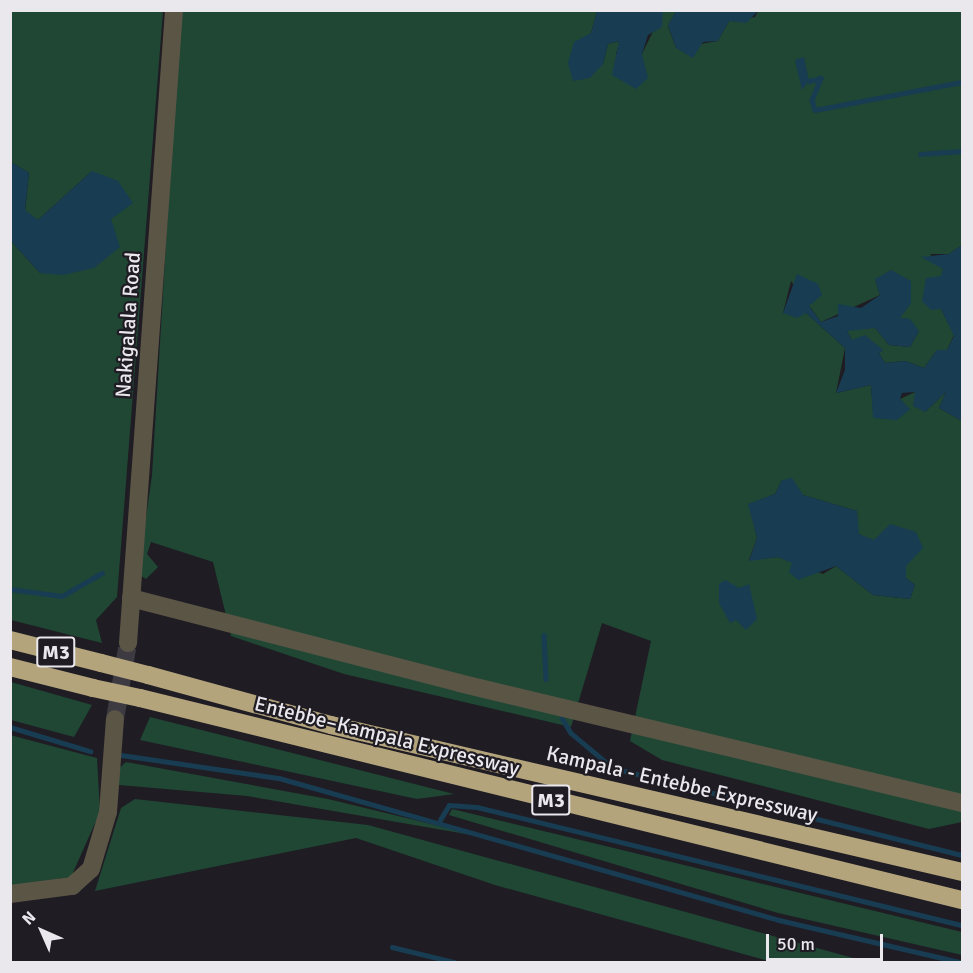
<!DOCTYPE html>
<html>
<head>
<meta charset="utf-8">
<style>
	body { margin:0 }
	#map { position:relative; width:973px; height:973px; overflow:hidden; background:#1f1c23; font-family:Signika,sans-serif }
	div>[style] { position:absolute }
	.green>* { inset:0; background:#1f4734 }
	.water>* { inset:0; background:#183c52 }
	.stream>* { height:4.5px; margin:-2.25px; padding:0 2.25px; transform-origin:2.25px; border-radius:2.25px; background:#183c52 }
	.minor-tunnel>* { height:18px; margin-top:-9px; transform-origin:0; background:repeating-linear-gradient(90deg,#3d3b41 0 18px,transparent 0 27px) }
	.minor>* { height:18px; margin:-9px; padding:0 9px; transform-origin:9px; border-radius:9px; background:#5b5546 }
	.highway>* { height:18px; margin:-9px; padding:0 9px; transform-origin:9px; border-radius:9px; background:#b3a47c }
	.highway-bridge>* { height:18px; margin:-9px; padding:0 9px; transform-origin:9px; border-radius:9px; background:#b3a47c }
	span { translate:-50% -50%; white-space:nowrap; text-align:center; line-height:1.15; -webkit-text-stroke:4.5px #1f1c23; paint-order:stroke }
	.shield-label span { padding:2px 4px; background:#1f1c23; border:2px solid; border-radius:4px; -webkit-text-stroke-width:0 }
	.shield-label { font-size:20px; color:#eae8ed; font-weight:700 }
	.street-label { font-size:21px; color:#eae8ed }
	.frame { position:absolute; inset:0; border:12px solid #eae8ed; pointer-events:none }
	.north { position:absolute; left:12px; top:901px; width:60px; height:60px; -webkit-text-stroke:4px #1f1c23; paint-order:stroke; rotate:315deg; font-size:16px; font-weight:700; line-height:24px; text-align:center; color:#eae8ed }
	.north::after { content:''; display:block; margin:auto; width:21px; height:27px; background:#eae8ed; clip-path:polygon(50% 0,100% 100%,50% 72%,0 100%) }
	.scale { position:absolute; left:766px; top:934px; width:117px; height:27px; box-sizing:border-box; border:3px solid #eae8ed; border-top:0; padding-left:8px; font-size:18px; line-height:21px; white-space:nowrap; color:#eae8ed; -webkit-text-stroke:4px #1f1c23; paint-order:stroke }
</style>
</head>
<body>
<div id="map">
	<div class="green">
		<div style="clip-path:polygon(11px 11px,163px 11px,117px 597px,96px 620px,102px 643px,11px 620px,11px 241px,40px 273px,92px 171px,38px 220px,25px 211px,29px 173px,11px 162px)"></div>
		<div style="clip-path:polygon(evenodd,180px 11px,597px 11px,591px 33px,603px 64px,608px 44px,620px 41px,616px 54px,642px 54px,663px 11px,676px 11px,668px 26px,676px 48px,718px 41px,729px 21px,755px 17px,758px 11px,962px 11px,962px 245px,949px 254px,930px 254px,943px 269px,941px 309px,954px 335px,947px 350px,937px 350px,924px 368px,905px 361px,885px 363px,879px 353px,883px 350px,852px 340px,847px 331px,851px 328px,875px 328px,889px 345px,910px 347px,919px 331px,900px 319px,875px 279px,880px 295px,821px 322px,791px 281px,783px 313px,806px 313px,845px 348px,836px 393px,871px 385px,873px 411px,910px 410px,900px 399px,915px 392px,925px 412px,946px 392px,939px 408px,962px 421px,962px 822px,929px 829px,662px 760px,630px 741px,651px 641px,602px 623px,571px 727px,344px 674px,231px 636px,213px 562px,151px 542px,147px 554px,158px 567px,146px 579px,138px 574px,152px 475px,180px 11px,782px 480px,803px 495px,857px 511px,858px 533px,906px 566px,906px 578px,915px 585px,910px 599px,873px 595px,836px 566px,823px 574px,778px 557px,749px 560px,757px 538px,749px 504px,775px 494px,782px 480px)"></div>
		<div style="clip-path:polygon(11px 682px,92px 705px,74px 737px,11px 720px)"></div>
		<div style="clip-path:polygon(150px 717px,454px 794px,417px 799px,140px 740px)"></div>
		<div style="clip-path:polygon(10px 735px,97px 758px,100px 812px,71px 877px,11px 886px)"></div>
		<div style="clip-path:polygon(126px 762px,328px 799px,489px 838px,247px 796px,119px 785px,117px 770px)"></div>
		<div style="clip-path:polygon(135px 799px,368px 825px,868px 962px,772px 962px,495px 885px,356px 838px,95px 891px,121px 808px)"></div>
		<div style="clip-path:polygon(452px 809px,962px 932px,962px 955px,778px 913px,449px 815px)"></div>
	</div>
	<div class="water">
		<div style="clip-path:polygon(597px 11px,663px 11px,662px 27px,648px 35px,642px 54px,648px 78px,636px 89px,612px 75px,619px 41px,608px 44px,603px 64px,590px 78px,573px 81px,568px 63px,574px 42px,591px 33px)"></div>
		<div style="clip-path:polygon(676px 11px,676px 10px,758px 11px,746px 23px,729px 21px,718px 41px,703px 42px,693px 58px,676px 48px,668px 25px)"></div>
		<div style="clip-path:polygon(804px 57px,809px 81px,802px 90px,795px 60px)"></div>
		<div style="clip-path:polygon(11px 162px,29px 173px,25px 210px,38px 220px,92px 171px,118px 181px,133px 203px,111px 219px,120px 247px,94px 268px,63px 275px,40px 273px,11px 241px)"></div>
		<div style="clip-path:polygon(962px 245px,962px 421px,939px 408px,946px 392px,925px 412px,913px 406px,915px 392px,902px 393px,900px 399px,910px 409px,897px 420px,873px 418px,871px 385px,836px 393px,845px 370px,845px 348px,806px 313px,797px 318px,783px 313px,797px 274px,818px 284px,822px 295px,809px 306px,821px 322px,838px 316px,838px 304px,861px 308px,880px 295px,875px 279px,891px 270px,911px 281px,911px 303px,900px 318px,910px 319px,919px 331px,910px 347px,889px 345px,875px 328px,847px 331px,852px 340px,865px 335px,883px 350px,879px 353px,885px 363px,905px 361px,924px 368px,937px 350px,947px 350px,954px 336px,941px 309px,931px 310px,922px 301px,926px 278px,941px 276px,943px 269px,921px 257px,949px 254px)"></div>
		<div style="clip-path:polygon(792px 478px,803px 495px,857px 511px,859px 534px,874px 540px,890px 524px,916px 532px,923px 548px,906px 566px,906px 578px,915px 585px,910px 599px,873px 595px,836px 566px,798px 580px,789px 572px,792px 563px,778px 557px,749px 561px,757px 538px,748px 504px,775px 494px,782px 480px)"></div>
		<div style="clip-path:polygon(725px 580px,739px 588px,749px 584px,757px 619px,746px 630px,736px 620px,730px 623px,719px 603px,719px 584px)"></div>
	</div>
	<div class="stream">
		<div style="left:809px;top:81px;width:12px;rotate:-14deg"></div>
		<div style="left:821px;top:78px;width:24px;rotate:112deg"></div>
		<div style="left:812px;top:100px;width:10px;rotate:73deg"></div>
		<div style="left:815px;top:110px;width:150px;rotate:-10.8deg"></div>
		<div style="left:920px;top:154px;width:42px;rotate:-4.1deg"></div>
		<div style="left:10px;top:589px;width:52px;rotate:7.7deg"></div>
		<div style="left:62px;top:596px;width:46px;rotate:-29.9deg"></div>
		<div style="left:544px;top:635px;width:44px;rotate:87.4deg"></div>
		<div style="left:562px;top:718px;width:17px;rotate:59deg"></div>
		<div style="left:571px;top:733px;width:55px;rotate:39.8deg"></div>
		<div style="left:613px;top:768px;width:360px;rotate:14deg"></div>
		<div style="left:10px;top:727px;width:84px;rotate:16.7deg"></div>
		<div style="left:121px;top:755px;width:160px;rotate:8.3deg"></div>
		<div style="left:279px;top:778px;width:520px;rotate:15.85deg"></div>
		<div style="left:779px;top:920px;width:185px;rotate:13.1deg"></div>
		<div style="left:440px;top:820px;width:17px;rotate:-59deg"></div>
		<div style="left:449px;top:805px;width:28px;rotate:4deg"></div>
		<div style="left:477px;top:807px;width:499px;rotate:13.7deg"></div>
		<div style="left:392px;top:947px;width:64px;rotate:13.6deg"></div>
	</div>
	<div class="minor-tunnel">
		<div style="left:115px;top:719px;width:77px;rotate:-80.3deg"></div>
	</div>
	<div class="minor">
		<div style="left:131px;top:598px;width:339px;rotate:14.5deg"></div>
		<div style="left:459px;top:683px;width:517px;rotate:13.42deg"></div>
		<div style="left:128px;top:643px;width:635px;rotate:-85.84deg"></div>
		<div style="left:10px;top:894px;width:63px;rotate:-7.4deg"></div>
		<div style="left:72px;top:886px;width:25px;rotate:-42deg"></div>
		<div style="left:91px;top:869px;width:59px;rotate:-73.4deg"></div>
		<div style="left:108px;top:812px;width:93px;rotate:-85.7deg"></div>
	</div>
	<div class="highway">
		<div style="left:10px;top:640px;width:94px;rotate:14.2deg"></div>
		<div style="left:10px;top:667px;width:86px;rotate:14.2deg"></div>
		<div style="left:148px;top:675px;width:190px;rotate:15.3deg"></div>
		<div style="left:331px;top:725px;width:648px;rotate:13.11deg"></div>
		<div style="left:140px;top:698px;width:846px;rotate:13.81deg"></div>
	</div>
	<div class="highway-bridge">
		<div style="left:101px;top:663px;width:49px;rotate:14.3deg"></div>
		<div style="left:93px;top:688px;width:48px;rotate:12deg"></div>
	</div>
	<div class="shield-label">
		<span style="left:56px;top:652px">M3</span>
		<span style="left:551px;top:800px">M3</span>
	</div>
	<div class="street-label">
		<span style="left:128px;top:325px;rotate:-86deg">Nakigalala Road</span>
		<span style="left:387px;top:736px;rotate:14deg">Entebbe–Kampala Expressway</span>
		<span style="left:682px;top:784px;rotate:13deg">Kampala - Entebbe Expressway</span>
	</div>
	<div class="frame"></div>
	<div class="north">N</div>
	<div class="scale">50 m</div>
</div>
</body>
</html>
